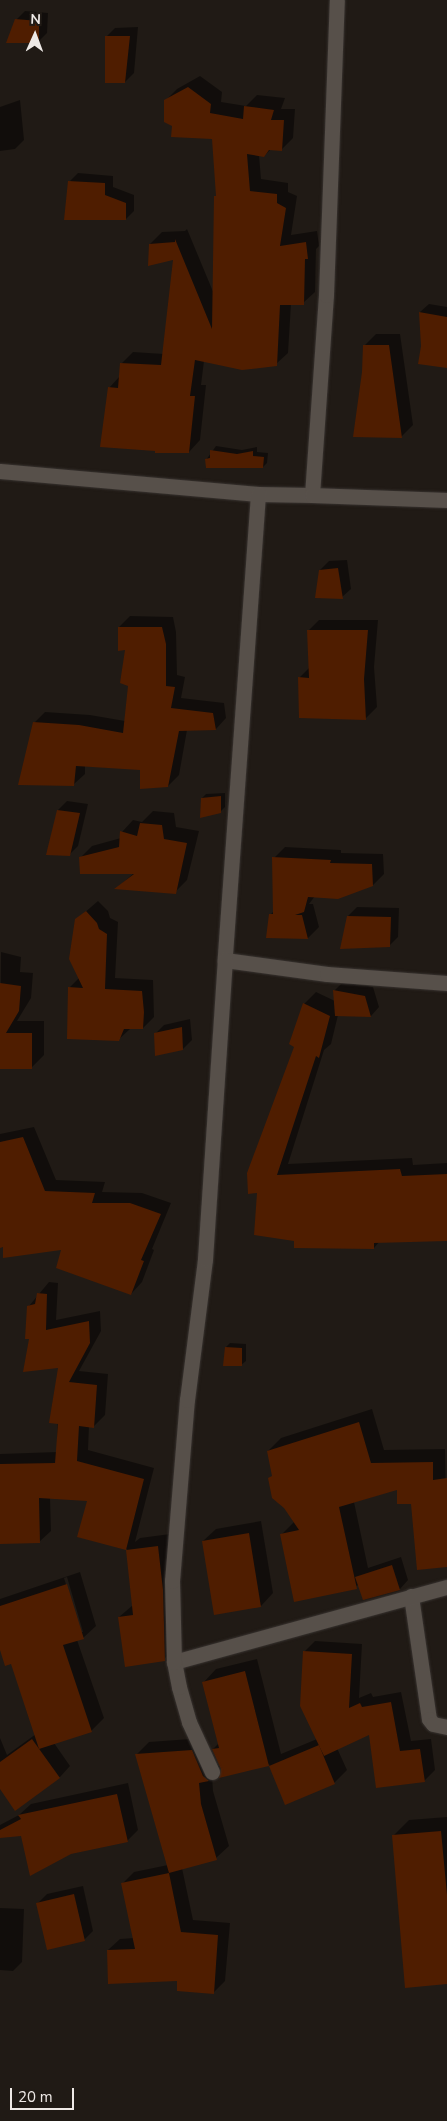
<!DOCTYPE html>
<html>
<head>
<meta charset="utf-8">
<style>
	body { margin:0 }
	#map { position:relative; width:447px; height:2121px; overflow:hidden; background:#201a15; font-family:"Nunito Sans",sans-serif }
	div>[style] { position:absolute }
	.shadow>* { inset:0; background:#0007 }
	.building>* { inset:0; background:#4f1d00 }
	.roads { filter:drop-shadow(0 0 1px #383330) drop-shadow(0 0 1px #383330) }
	.minor>* { height:15px; margin:-7.5px; padding:0 7.5px; transform-origin:7.5px; border-radius:7.5px; background:#57504a }
	span { translate:-50% -50%; white-space:nowrap; text-align:center; line-height:1.15; -webkit-text-stroke:4px #201a15; paint-order:stroke }
	.north { position:absolute; left:10px; top:10px; width:50px; height:50px; -webkit-text-stroke:4px #201a15; paint-order:stroke; rotate:2deg; font-size:14px; font-weight:700; line-height:20px; text-align:center; color:#eee9e6 }
	.north::after { content:''; display:block; margin:auto; width:18px; height:22px; background:#eee9e6; clip-path:polygon(50% 0,100% 100%,50% 72%,0 100%) }
	.scale { position:absolute; left:10px; top:2088px; width:64px; height:22px; box-sizing:border-box; border:2px solid #eee9e6; border-top:0; padding-left:6px; font-size:15px; line-height:18px; white-space:nowrap; color:#eee9e6; -webkit-text-stroke:4px #201a15; paint-order:stroke }
</style>
</head>
<body>
<div id="map">
	<div class="shadow">
		<div style="clip-path:polygon(25px 11px,48px 13px,47px 33px,38px 42px,16px 20px)"></div>
		<div style="clip-path:polygon(138px 27px,134px 73px,125px 82px,106px 37px,115px 28px)"></div>
		<div style="clip-path:polygon(200px 76px,222px 92px,221px 102px,246px 106px,257px 95px,285px 98px,281px 109px,295px 109px,293px 138px,282px 149px,271px 149px,264px 156px,259px 155px,261px 179px,288px 183px,288px 192px,297px 196px,291px 235px,317px 231px,319px 246px,316px 249px,315px 292px,303px 303px,291px 304px,288px 353px,276px 364px,204px 361px,201px 385px,206px 385px,200px 440px,189px 452px,109px 388px,120px 376px,121px 364px,133px 352px,164px 354px,174px 258px,150px 244px,162px 232px,185px 231px,187px 229px,214px 294px,218px 195px,213px 138px,174px 126px,166px 100px,177px 89px)"></div>
		<div style="clip-path:polygon(20px 100px,24px 140px,15px 149px,0 151px,0 107px)"></div>
		<div style="clip-path:polygon(78px 173px,113px 176px,113px 187px,134px 195px,134px 211px,126px 219px,70px 181px)"></div>
		<div style="clip-path:polygon(429px 304px,447px 307px,447px 367px,422px 346px,420px 312px)"></div>
		<div style="clip-path:polygon(376px 334px,400px 334px,413px 425px,401px 437px,364px 346px)"></div>
		<div style="clip-path:polygon(216px 446px,242px 450px,257px 447px,257px 452px,268px 453px,267px 463px,263px 467px,206px 460px)"></div>
		<div style="clip-path:polygon(347px 560px,351px 589px,342px 597px,320px 570px,329px 561px)"></div>
		<div style="clip-path:polygon(130px 616px,173px 617px,176px 632px,177px 675px,185px 677px,181px 698px,224px 703px,226px 718px,216px 729px,187px 730px,179px 775px,168px 786px,141px 769px,85px 766px,85px 774px,74px 784px,34px 723px,45px 712px,90px 715px,125px 721px,129px 686px,127px 649px,119px 627px)"></div>
		<div style="clip-path:polygon(319px 620px,378px 620px,374px 667px,377px 707px,366px 718px,299px 678px,310px 667px,308px 631px)"></div>
		<div style="clip-path:polygon(225px 793px,225px 807px,221px 811px,202px 798px,206px 794px)"></div>
		<div style="clip-path:polygon(67px 801px,88px 804px,78px 846px,69px 855px,58px 810px)"></div>
		<div style="clip-path:polygon(153px 811px,174px 813px,176px 827px,199px 831px,187px 880px,175px 892px,117px 888px,134px 873px,80px 858px,92px 846px,121px 838px,122px 832px,133px 820px,142px 822px)"></div>
		<div style="clip-path:polygon(285px 847px,341px 850px,341px 853px,383px 854px,384px 874px,373px 885px,315px 896px,309px 904px,313px 904px,319px 927px,308px 938px,267px 937px,270px 915px,274px 911px,274px 858px)"></div>
		<div style="clip-path:polygon(98px 901px,108px 911px,110px 918px,118px 922px,115px 978px,153px 980px,154px 1017px,143px 1028px,130px 1029px,118px 1040px,69px 988px,80px 977px,76px 920px)"></div>
		<div style="clip-path:polygon(357px 907px,399px 908px,398px 937px,389px 946px,348px 916px)"></div>
		<div style="clip-path:polygon(1px 952px,21px 957px,20px 972px,33px 973px,31px 998px,17px 1021px,44px 1021px,44px 1055px,32px 1067px,0 1068px)"></div>
		<div style="clip-path:polygon(343px 982px,373px 987px,379px 1007px,371px 1016px,338px 1015px,331px 1044px,324px 1050px,288px 1164px,412px 1158px,413px 1165px,447px 1163px,447px 1240px,380px 1241px,374px 1248px,255px 1234px,304px 1004px,316px 992px,335px 1001px,334px 991px)"></div>
		<div style="clip-path:polygon(190px 1019px,192px 1040px,183px 1049px,155px 1034px,164px 1025px)"></div>
		<div style="clip-path:polygon(34px 1127px,56px 1180px,105px 1182px,102px 1192px,142px 1193px,171px 1203px,152px 1249px,154px 1250px,142px 1282px,131px 1294px,62px 1248px,0 1247px,0 1134px)"></div>
		<div style="clip-path:polygon(49px 1282px,58px 1283px,56px 1320px,100px 1311px,101px 1331px,79px 1371px,108px 1374px,105px 1415px,94px 1426px,89px 1426px,88px 1450px,154px 1468px,135px 1542px,140px 1538px,170px 1534px,177px 1647px,164px 1659px,119px 1617px,133px 1605px,127px 1549px,79px 1537px,88px 1499px,50px 1497px,51px 1531px,39px 1542px,0 1543px,0 1454px,57px 1452px,59px 1367px,30px 1337px,29px 1306px)"></div>
		<div style="clip-path:polygon(230px 1343px,246px 1344px,246px 1361px,241px 1365px,226px 1347px)"></div>
		<div style="clip-path:polygon(372px 1409px,384px 1450px,445px 1449px,447px 1566px,412px 1503px,398px 1489px,354px 1502px,368px 1568px,401px 1557px,408px 1580px,400px 1589px,359px 1585px,295px 1600px,281px 1535px,294px 1522px,273px 1475px,268px 1451px,281px 1438px)"></div>
		<div style="clip-path:polygon(261px 1521px,273px 1593px,261px 1606px,203px 1541px,216px 1529px)"></div>
		<div style="clip-path:polygon(evenodd,80px 1572px,96px 1626px,83px 1638px,77px 1640px,104px 1718px,91px 1731px,54px 1743px,70px 1766px,60px 1777px,16px 1809px,0 1787px,0 1738px,7px 1755px,36px 1734px,11px 1662px,0 1646px,0 1599px,80px 1572px,67px 1577px,83px 1632px,81px 1632px,64px 1578px,67px 1577px)"></div>
		<div style="clip-path:polygon(315px 1641px,362px 1644px,359px 1698px,371px 1693px,373px 1697px,401px 1692px,411px 1741px,431px 1739px,435px 1770px,424px 1781px,370px 1733px,337px 1748px,347px 1770px,334px 1783px,286px 1803px,269px 1764px,221px 1776px,222px 1769px,213px 1749px,219px 1743px,204px 1682px,216px 1669px,257px 1659px,281px 1754px,317px 1739px,304px 1652px)"></div>
		<div style="clip-path:polygon(204px 1738px,216px 1763px,220px 1767px,212px 1776px,213px 1791px,229px 1846px,216px 1858px,182px 1868px,193px 1920px,230px 1923px,225px 1981px,213px 1993px,108px 1950px,120px 1939px,134px 1938px,122px 1884px,134px 1872px,168px 1865px,136px 1755px,149px 1742px)"></div>
		<div style="clip-path:polygon(128px 1783px,138px 1830px,127px 1841px,71px 1853px,22px 1835px,0 1836px,0 1825px,19px 1815px,31px 1804px)"></div>
		<div style="clip-path:polygon(447px 1817px,447px 1983px,393px 1836px,409px 1820px)"></div>
		<div style="clip-path:polygon(83px 1886px,93px 1931px,84px 1940px,38px 1903px,47px 1894px)"></div>
		<div style="clip-path:polygon(0 1908px,24px 1909px,22px 1962px,13px 1971px,0 1970px)"></div>
	</div>
	<div class="building">
		<div style="clip-path:polygon(15px 19px,39px 21px,39px 43px,6px 43px)"></div>
		<div style="clip-path:polygon(105px 36px,130px 36px,125px 83px,105px 83px)"></div>
		<div style="clip-path:polygon(188px 87px,211px 104px,210px 113px,243px 119px,244px 106px,274px 110px,271px 120px,284px 120px,282px 151px,269px 150px,264px 157px,247px 154px,250px 191px,277px 194px,277px 203px,286px 208px,280px 246px,306px 242px,308px 259px,305px 259px,304px 305px,280px 305px,277px 366px,242px 370px,195px 360px,190px 396px,195px 396px,189px 453px,155px 453px,155px 451px,100px 447px,108px 387px,118px 388px,120px 363px,161px 365px,173px 260px,148px 266px,149px 244px,175px 242px,175px 239px,212px 329px,214px 196px,216px 196px,212px 139px,171px 137px,172px 126px,164px 122px,164px 100px)"></div>
		<div style="clip-path:polygon(68px 181px,105px 183px,105px 195px,126px 203px,126px 220px,64px 220px)"></div>
		<div style="clip-path:polygon(419px 312px,447px 317px,447px 368px,418px 364px,421px 346px)"></div>
		<div style="clip-path:polygon(363px 345px,389px 345px,402px 438px,353px 437px,362px 372px)"></div>
		<div style="clip-path:polygon(210px 450px,237px 454px,253px 451px,253px 456px,264px 457px,263px 468px,206px 468px,205px 459px,210px 458px)"></div>
		<div style="clip-path:polygon(338px 568px,343px 599px,315px 598px,319px 570px)"></div>
		<div style="clip-path:polygon(118px 627px,162px 627px,166px 644px,166px 686px,175px 687px,171px 708px,213px 713px,216px 730px,179px 731px,168px 787px,140px 789px,140px 770px,76px 766px,74px 786px,18px 785px,33px 722px,79px 725px,123px 733px,128px 686px,120px 683px,125px 650px,118px 651px)"></div>
		<div style="clip-path:polygon(307px 630px,368px 630px,364px 679px,366px 720px,299px 718px,298px 677px,309px 678px)"></div>
		<div style="clip-path:polygon(221px 796px,221px 813px,200px 818px,201px 798px)"></div>
		<div style="clip-path:polygon(57px 810px,80px 813px,70px 856px,46px 855px)"></div>
		<div style="clip-path:polygon(140px 823px,162px 825px,164px 839px,187px 843px,176px 894px,114px 889px,134px 874px,80px 874px,79px 857px,119px 847px,120px 831px,137px 836px)"></div>
		<div style="clip-path:polygon(272px 857px,331px 860px,330px 863px,372px 864px,373px 886px,338px 899px,308px 897px,304px 912px,295px 915px,302px 915px,308px 939px,266px 938px,269px 914px,273px 914px)"></div>
		<div style="clip-path:polygon(86px 911px,97px 923px,99px 929px,107px 934px,105px 989px,142px 991px,144px 1012px,143px 1029px,124px 1029px,119px 1041px,67px 1039px,68px 987px,83px 988px,69px 959px,75px 919px)"></div>
		<div style="clip-path:polygon(347px 916px,391px 917px,390px 947px,340px 949px)"></div>
		<div style="clip-path:polygon(0 983px,21px 986px,19px 1011px,6px 1033px,32px 1033px,32px 1069px,0 1069px)"></div>
		<div style="clip-path:polygon(333px 990px,365px 996px,371px 1017px,335px 1016px)"></div>
		<div style="clip-path:polygon(303px 1003px,330px 1016px,319px 1058px,316px 1056px,277px 1175px,400px 1169px,402px 1176px,447px 1174px,447px 1241px,374px 1243px,374px 1249px,294px 1248px,294px 1241px,254px 1235px,257px 1193px,248px 1194px,247px 1173px,294px 1047px,289px 1044px)"></div>
		<div style="clip-path:polygon(182px 1027px,183px 1050px,155px 1056px,154px 1033px)"></div>
		<div style="clip-path:polygon(23px 1137px,45px 1191px,95px 1193px,92px 1203px,130px 1203px,161px 1214px,141px 1260px,144px 1261px,131px 1295px,56px 1268px,61px 1250px,3px 1258px,3px 1247px,0 1248px,0 1142px)"></div>
		<div style="clip-path:polygon(37px 1293px,47px 1294px,46px 1330px,89px 1321px,90px 1343px,69px 1382px,97px 1385px,94px 1428px,79px 1426px,77px 1461px,144px 1479px,126px 1550px,77px 1537px,87px 1501px,39px 1498px,40px 1543px,0 1544px,0 1464px,55px 1463px,58px 1424px,49px 1423px,58px 1368px,23px 1372px,29px 1339px,25px 1339px,27px 1306px,35px 1304px)"></div>
		<div style="clip-path:polygon(225px 1347px,242px 1348px,242px 1366px,223px 1366px)"></div>
		<div style="clip-path:polygon(359px 1422px,371px 1463px,433px 1462px,433px 1480px,447px 1478px,447px 1567px,417px 1570px,411px 1504px,397px 1504px,397px 1490px,339px 1507px,357px 1589px,294px 1602px,280px 1534px,299px 1530px,284px 1508px,272px 1498px,268px 1478px,272px 1476px,267px 1451px)"></div>
		<div style="clip-path:polygon(249px 1533px,261px 1607px,214px 1615px,202px 1541px)"></div>
		<div style="clip-path:polygon(158px 1546px,163px 1590px,165px 1661px,125px 1667px,118px 1617px,133px 1615px,126px 1550px)"></div>
		<div style="clip-path:polygon(392px 1565px,400px 1590px,363px 1600px,355px 1577px)"></div>
		<div style="clip-path:polygon(67px 1584px,84px 1639px,63px 1645px,92px 1732px,39px 1749px,11px 1664px,5px 1666px,0 1650px,0 1606px)"></div>
		<div style="clip-path:polygon(303px 1651px,352px 1654px,349px 1708px,360px 1703px,362px 1707px,391px 1702px,400px 1751px,420px 1749px,425px 1782px,376px 1788px,369px 1735px,324px 1756px,300px 1706px)"></div>
		<div style="clip-path:polygon(245px 1671px,269px 1766px,219px 1778px,221px 1769px,212px 1749px,219px 1748px,202px 1682px)"></div>
		<div style="clip-path:polygon(32px 1739px,60px 1778px,15px 1811px,0 1789px,0 1762px)"></div>
		<div style="clip-path:polygon(319px 1745px,335px 1784px,285px 1805px,269px 1766px)"></div>
		<div style="clip-path:polygon(192px 1750px,203px 1776px,209px 1781px,199px 1783px,201px 1804px,217px 1860px,169px 1873px,135px 1754px)"></div>
		<div style="clip-path:polygon(117px 1794px,128px 1842px,71px 1854px,30px 1876px,21px 1836px,0 1838px,0 1830px,21px 1819px,18px 1815px)"></div>
		<div style="clip-path:polygon(441px 1831px,447px 1895px,447px 1984px,405px 1988px,392px 1835px)"></div>
		<div style="clip-path:polygon(169px 1873px,181px 1932px,218px 1935px,214px 1994px,177px 1991px,177px 1981px,108px 1984px,107px 1950px,135px 1949px,121px 1883px)"></div>
		<div style="clip-path:polygon(74px 1894px,85px 1941px,47px 1950px,36px 1903px)"></div>
	</div>
	<div class="roads">
		<div class="minor">
			<div style="left:0;top:471px;width:259px;rotate:5.1deg"></div>
			<div style="left:258px;top:494px;width:54px;rotate:1.1deg"></div>
			<div style="left:312px;top:495px;width:200px;rotate:-86deg"></div>
			<div style="left:326px;top:295px;width:295px;rotate:-87.9deg"></div>
			<div style="left:258px;top:494px;width:467px;rotate:94.1deg"></div>
			<div style="left:225px;top:960px;width:103px;rotate:7.8deg"></div>
			<div style="left:327px;top:974px;width:120px;rotate:4.3deg"></div>
			<div style="left:312px;top:495px;width:135px;rotate:2.1deg"></div>
			<div style="left:411px;top:1596px;width:124px;rotate:81.7deg"></div>
			<div style="left:429px;top:1719px;width:6px;rotate:51deg"></div>
			<div style="left:433px;top:1724px;width:14px;rotate:12deg"></div>
			<div style="left:174px;top:1662px;width:283px;rotate:-15.4deg"></div>
			<div style="left:212px;top:1772px;width:55px;rotate:-114.7deg"></div>
			<div style="left:189px;top:1722px;width:36px;rotate:-106deg"></div>
			<div style="left:179px;top:1687px;width:25px;rotate:-101deg"></div>
			<div style="left:174px;top:1662px;width:81px;rotate:-91.4deg"></div>
			<div style="left:172px;top:1581px;width:182px;rotate:-85.3deg"></div>
			<div style="left:187px;top:1400px;width:142px;rotate:-82.7deg"></div>
			<div style="left:205px;top:1259px;width:300px;rotate:-86.2deg"></div>
		</div>
	</div>
	<div class="north">N</div>
	<div class="scale">20 m</div>
</div>
</body>
</html>
